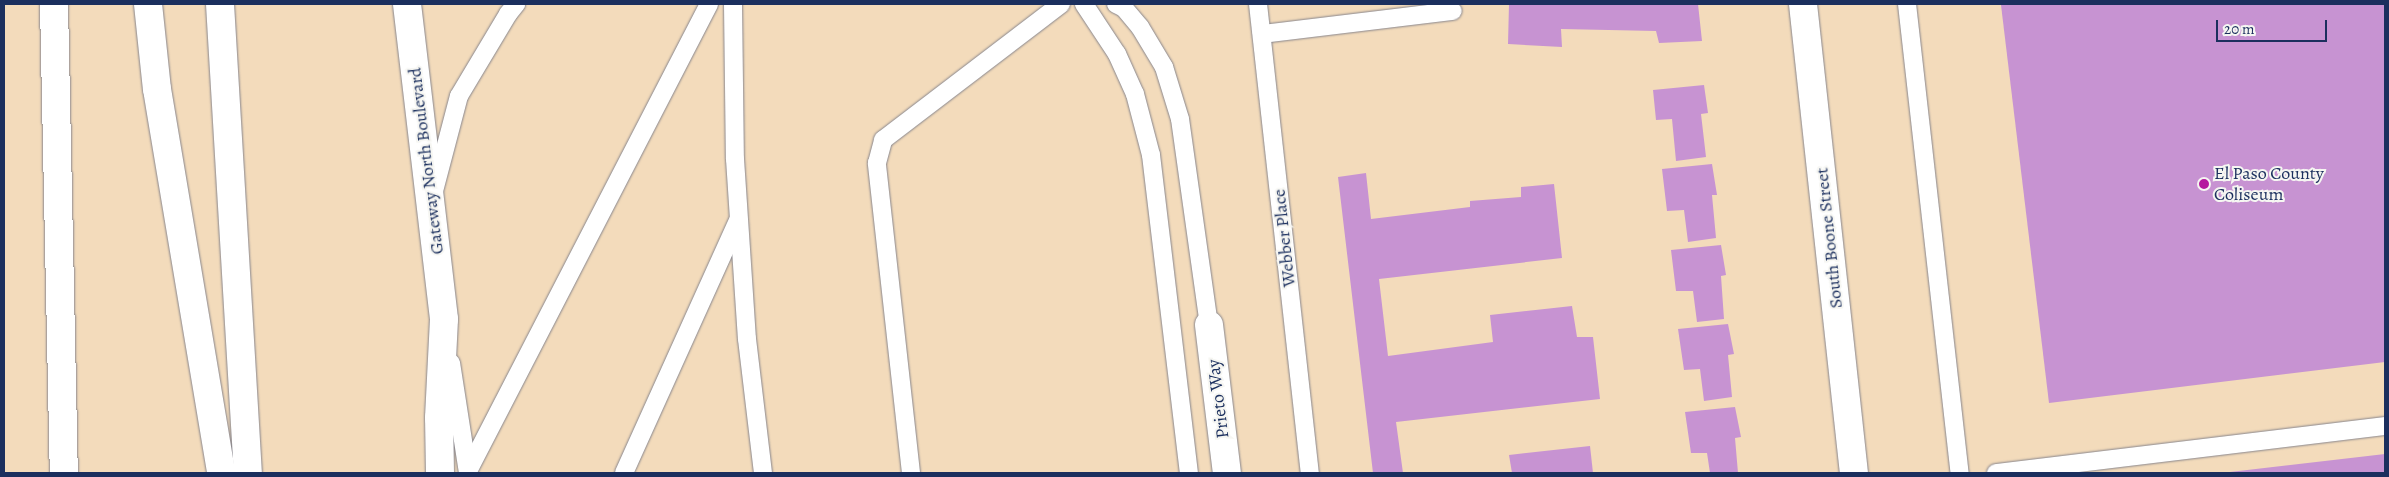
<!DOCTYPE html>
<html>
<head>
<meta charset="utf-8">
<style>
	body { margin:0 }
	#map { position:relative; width:2389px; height:477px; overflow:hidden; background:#f3dbbb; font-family:Alegreya,serif }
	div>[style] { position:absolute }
	.building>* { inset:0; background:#c793d2 }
	.roads { filter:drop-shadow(0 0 1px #87858c) drop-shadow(0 0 1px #87858c) }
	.lane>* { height:18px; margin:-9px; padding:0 9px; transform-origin:9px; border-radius:9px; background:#fff }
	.street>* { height:28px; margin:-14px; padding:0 14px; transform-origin:14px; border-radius:14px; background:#fff }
	.secondary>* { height:28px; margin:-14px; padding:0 14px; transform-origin:14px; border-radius:14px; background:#fff }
	.highway>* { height:28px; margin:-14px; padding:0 14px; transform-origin:14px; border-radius:14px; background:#fff }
	.dots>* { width:14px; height:14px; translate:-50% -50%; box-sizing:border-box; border:2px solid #f6f6f2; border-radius:50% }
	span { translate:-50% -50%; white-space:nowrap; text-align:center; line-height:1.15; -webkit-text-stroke:4px #f6f6f2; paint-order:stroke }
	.street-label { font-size:18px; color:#1b2f5e }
	.poi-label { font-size:18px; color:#1b2f5e }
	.left { translate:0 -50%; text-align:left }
	.frame { position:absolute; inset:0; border:5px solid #1b2f5e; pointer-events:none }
	.scale { position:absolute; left:2216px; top:20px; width:111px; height:22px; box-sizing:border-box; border:2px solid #1b2f5e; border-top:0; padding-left:6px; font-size:15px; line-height:18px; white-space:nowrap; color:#1b2f5e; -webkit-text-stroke:4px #f6f6f2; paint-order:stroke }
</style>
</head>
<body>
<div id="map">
	<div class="building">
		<div style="clip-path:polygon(1509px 4px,1698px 4px,1702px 41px,1659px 43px,1656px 31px,1561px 29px,1562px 47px,1508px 44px)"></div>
		<div style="clip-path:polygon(2011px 4px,2385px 4px,2385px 362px,2049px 403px,2001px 5px)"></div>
		<div style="clip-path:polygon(1704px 85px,1708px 113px,1701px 114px,1706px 157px,1676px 161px,1672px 119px,1656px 120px,1653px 90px)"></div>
		<div style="clip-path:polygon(1712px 164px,1717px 195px,1712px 195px,1716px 238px,1688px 242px,1684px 210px,1667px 211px,1662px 169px)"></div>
		<div style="clip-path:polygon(1366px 173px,1371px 219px,1470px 207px,1470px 201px,1521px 197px,1521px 187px,1554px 184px,1562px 258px,1379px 279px,1388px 356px,1493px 342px,1490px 315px,1572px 306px,1577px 337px,1593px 337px,1600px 399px,1396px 422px,1403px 473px,1373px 473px,1338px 177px)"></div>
		<div style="clip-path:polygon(1721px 245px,1726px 275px,1721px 276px,1724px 319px,1697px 322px,1693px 291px,1676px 291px,1671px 250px)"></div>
		<div style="clip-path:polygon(1728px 324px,1734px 354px,1728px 355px,1732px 397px,1704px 401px,1700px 369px,1684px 370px,1678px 329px)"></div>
		<div style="clip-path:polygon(1735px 407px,1741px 437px,1735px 438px,1738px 473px,1710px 473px,1707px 453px,1691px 453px,1685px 412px)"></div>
		<div style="clip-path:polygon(1590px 446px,1593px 473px,1512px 473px,1509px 455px)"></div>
		<div style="clip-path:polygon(2385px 454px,2385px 473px,2230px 473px,2230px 472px)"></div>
	</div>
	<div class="roads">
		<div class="lane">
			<div style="left:733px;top:4px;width:155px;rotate:89.3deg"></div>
			<div style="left:735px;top:159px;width:180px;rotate:86.2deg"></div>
			<div style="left:747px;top:339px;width:135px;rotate:83.2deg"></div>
			<div style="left:1084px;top:4px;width:60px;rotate:56.6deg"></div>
			<div style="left:1117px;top:54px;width:44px;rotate:65.8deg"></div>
			<div style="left:1135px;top:94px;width:63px;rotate:75.3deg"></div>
			<div style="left:1151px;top:155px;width:320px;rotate:83.2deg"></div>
			<div style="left:1116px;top:4px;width:9px;rotate:27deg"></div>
			<div style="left:1124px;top:8px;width:25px;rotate:50deg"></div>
			<div style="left:1140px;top:27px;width:47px;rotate:59deg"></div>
			<div style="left:1164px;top:67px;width:54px;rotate:72.9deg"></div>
			<div style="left:1180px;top:119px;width:208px;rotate:82deg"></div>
			<div style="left:1258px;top:4px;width:472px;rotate:83.7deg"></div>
			<div style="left:1907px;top:4px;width:472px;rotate:83.6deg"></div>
			<div style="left:1262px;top:34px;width:192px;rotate:-6.9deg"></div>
			<div style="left:434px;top:191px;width:98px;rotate:-75.3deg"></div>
			<div style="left:459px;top:96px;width:96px;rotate:-59.1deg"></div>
			<div style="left:508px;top:14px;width:13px;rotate:-51deg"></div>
			<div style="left:451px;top:363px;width:111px;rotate:81.2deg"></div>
			<div style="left:468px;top:471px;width:526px;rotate:-62.7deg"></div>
			<div style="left:624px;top:473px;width:277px;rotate:-65.7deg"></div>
			<div style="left:911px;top:473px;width:312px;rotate:-96.3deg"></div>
			<div style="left:877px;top:163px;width:24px;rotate:-75deg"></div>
			<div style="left:883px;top:140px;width:224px;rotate:-37.4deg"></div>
			<div style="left:1996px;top:473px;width:392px;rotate:-6.9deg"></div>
		</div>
		<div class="street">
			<div style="left:1209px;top:325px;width:149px;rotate:83.1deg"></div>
		</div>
		<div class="secondary">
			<div style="left:407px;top:4px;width:317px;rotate:83.3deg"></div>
			<div style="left:1803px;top:4px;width:472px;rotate:83.8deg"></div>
		</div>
		<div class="highway">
			<div style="left:54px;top:4px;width:469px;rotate:88.8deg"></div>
			<div style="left:148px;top:4px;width:85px;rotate:84deg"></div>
			<div style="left:157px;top:89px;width:389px;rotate:80.5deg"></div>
			<div style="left:220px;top:4px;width:470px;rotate:86.6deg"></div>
			<div style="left:440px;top:473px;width:55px;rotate:-91deg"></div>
			<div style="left:439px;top:418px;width:99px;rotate:-87.1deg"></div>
		</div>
	</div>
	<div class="dots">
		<div style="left:2204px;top:184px;background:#b5179e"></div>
	</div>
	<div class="street-label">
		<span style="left:426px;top:161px;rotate:-97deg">Gateway North Boulevard</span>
		<span style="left:1284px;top:238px;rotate:-96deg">Webber Place</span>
		<span style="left:1829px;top:238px;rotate:-96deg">South Boone Street</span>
		<span style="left:1218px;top:399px;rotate:-97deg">Prieto Way</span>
	</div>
	<div class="poi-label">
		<span class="left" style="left:2214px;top:184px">El Paso County<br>Coliseum</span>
	</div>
	<div class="frame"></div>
	<div class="scale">20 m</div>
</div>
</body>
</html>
